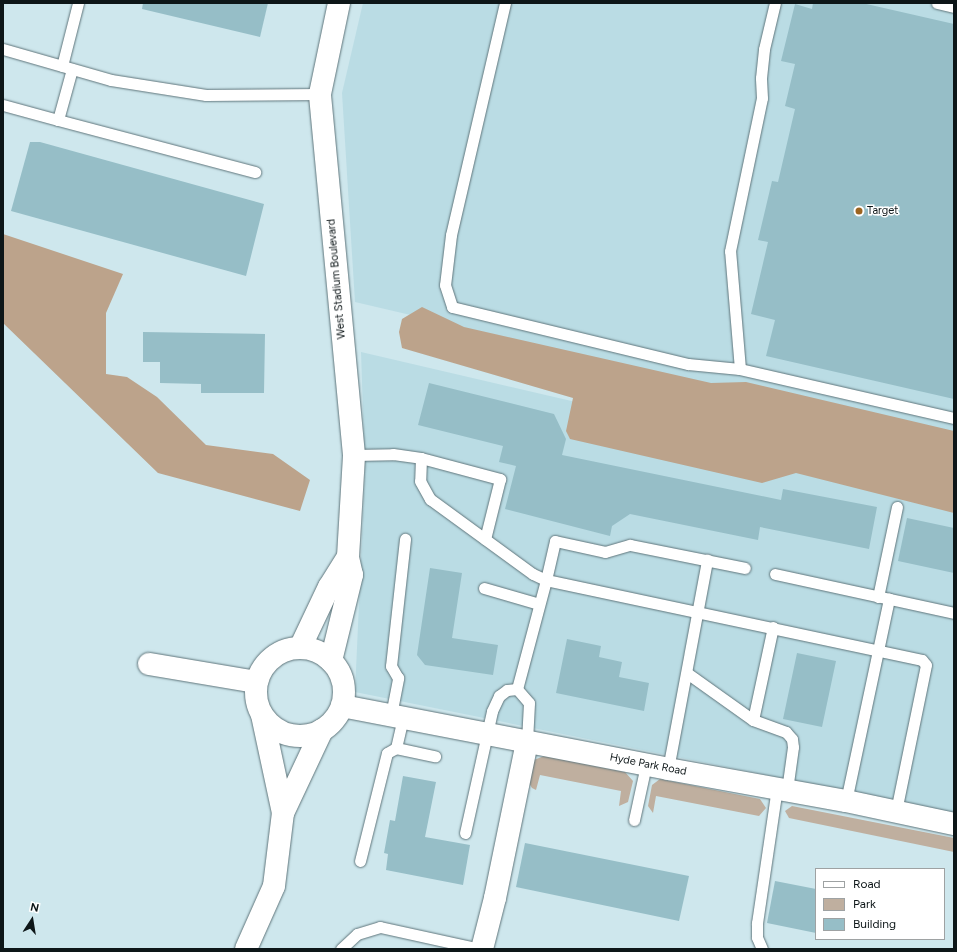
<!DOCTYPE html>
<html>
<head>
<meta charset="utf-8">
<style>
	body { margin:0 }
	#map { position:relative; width:957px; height:952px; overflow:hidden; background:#cee7ed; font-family:Figtree,sans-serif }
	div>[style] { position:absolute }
	.built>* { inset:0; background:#badce4 }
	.green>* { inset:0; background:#bfaf9f }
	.forest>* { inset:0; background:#bca38b }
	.building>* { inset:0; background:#96bec7 }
	.roads { filter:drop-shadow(0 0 1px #5f757b) drop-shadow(0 0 1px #5f757b) }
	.lane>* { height:11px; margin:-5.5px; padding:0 5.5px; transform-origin:5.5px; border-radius:5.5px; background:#fff }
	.street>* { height:22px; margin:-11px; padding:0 11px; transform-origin:11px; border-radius:11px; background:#fff }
	.secondary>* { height:22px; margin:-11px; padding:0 11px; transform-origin:11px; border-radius:11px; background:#fff }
	.secondary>.ring { margin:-11px; padding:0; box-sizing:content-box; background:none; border:22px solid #fff; border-radius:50% }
	.dots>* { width:11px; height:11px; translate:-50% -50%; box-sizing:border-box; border:2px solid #fff; border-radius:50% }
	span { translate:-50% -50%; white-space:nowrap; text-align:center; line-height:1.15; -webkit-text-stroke:3px #fff; paint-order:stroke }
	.poi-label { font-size:11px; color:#0d1618 }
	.left { translate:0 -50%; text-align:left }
	.street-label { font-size:11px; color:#0d1618 }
	.frame { position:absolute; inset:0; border:4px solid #0d1618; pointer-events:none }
	.legend { position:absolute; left:815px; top:868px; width:130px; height:72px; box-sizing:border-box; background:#fff; border:1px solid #9ea2a3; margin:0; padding:5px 7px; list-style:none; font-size:12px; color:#0d1618 }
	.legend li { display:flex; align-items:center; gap:8px; height:20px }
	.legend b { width:20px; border:1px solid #9ea2a3 }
	.north { position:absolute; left:12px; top:900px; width:40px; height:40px; -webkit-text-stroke:3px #fff; paint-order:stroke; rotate:12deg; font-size:11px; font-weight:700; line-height:16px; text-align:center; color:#0d1618 }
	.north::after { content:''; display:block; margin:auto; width:14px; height:18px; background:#0d1618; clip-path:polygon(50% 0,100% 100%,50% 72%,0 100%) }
</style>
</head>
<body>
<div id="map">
	<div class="built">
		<div style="clip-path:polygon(363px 3px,954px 3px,954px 442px,355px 302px,342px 93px)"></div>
		<div style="clip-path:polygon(361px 352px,954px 490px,954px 813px,355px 692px,365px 471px)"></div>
	</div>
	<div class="green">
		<div style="clip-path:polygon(544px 756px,625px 772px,633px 781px,628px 802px,619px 806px,621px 791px,540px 775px,536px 790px,532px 788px,529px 783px,534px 760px)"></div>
		<div style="clip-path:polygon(660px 779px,760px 799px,766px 808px,759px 816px,656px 796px,653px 813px,648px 806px,652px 785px)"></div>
		<div style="clip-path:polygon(792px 806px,954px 838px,954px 852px,789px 818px,785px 811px)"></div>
	</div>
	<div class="forest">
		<div style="clip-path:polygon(3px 234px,123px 274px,106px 313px,106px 374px,127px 377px,157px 397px,206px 445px,273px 454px,310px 480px,300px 511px,158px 473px,3px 323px)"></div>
		<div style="clip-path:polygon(422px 307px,464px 327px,711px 383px,746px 382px,954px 431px,954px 513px,796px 473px,762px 483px,570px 439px,566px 431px,573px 398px,402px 348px,399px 332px,402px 319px)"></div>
	</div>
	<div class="building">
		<div style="clip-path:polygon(143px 3px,268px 3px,260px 37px,142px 9px)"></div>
		<div style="clip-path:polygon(813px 3px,862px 3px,954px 24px,954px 399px,766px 356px,775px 320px,751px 314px,768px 242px,758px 240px,772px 181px,778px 182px,795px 109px,785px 106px,795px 64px,781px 61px,795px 4px,812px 9px)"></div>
		<div style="clip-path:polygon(30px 142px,40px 142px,264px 204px,246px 276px,11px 211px)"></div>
		<div style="clip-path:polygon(143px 332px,265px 334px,264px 393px,201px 393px,201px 384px,160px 383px,160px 362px,143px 362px)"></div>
		<div style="clip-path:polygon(429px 383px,554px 414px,566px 439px,562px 455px,781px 500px,783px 489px,877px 507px,869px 549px,760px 527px,758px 540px,630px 514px,612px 526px,610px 536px,505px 509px,516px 466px,499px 462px,503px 446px,418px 425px)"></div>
		<div style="clip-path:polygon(907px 518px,954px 528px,954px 573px,898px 561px)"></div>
		<div style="clip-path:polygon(430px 568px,462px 573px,452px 638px,498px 645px,493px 675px,425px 665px,417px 655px)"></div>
		<div style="clip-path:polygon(567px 639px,601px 646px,599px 657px,622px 662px,619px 677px,649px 683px,644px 711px,556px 693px)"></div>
		<div style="clip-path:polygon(797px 653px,836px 661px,822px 727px,783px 719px)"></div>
		<div style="clip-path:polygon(403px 776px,436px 782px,425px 837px,470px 845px,463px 885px,386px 870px,388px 854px,384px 853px,390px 820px,395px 821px)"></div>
		<div style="clip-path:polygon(525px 843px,689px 876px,679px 921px,516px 887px)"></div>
		<div style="clip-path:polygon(775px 881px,816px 889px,816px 933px,767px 923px)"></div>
	</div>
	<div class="roads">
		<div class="lane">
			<div style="left:505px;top:3px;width:238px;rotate:103.1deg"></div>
			<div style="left:451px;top:235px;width:50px;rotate:96.8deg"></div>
			<div style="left:445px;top:285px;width:23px;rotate:72deg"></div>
			<div style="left:452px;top:307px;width:243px;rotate:13.6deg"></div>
			<div style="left:688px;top:364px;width:52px;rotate:5.5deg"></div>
			<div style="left:740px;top:369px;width:220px;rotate:12.9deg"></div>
			<div style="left:937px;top:3px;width:17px;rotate:13deg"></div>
			<div style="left:3px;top:49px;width:112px;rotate:16deg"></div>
			<div style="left:111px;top:80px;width:96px;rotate:9deg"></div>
			<div style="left:206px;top:95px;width:114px;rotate:-0.5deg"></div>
			<div style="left:62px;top:66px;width:65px;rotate:-75.7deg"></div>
			<div style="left:72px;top:69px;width:53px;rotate:105.4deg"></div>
			<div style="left:58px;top:120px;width:204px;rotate:14.8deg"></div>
			<div style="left:3px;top:105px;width:57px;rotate:15.3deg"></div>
			<div style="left:740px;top:369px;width:118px;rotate:-94.8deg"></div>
			<div style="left:730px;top:251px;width:156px;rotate:-78.2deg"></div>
			<div style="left:762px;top:98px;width:20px;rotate:-93deg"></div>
			<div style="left:761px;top:78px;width:29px;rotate:-84deg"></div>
			<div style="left:764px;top:49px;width:47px;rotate:-76.6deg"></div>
			<div style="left:354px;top:455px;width:39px;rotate:-1deg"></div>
			<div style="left:393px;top:454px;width:28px;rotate:8deg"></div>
			<div style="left:421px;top:458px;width:82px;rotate:14.9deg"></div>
			<div style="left:500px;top:479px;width:62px;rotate:104deg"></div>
			<div style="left:421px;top:458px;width:23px;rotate:92deg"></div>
			<div style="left:420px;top:481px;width:21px;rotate:61deg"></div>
			<div style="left:430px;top:499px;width:127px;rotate:36.1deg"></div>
			<div style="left:533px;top:574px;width:14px;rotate:25deg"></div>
			<div style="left:546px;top:580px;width:40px;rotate:-77deg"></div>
			<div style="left:555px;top:541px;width:51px;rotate:12.4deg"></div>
			<div style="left:605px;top:552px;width:26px;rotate:-16deg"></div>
			<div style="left:630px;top:545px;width:117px;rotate:11.3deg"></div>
			<div style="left:775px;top:574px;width:183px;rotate:12.3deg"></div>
			<div style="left:484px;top:588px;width:57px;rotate:16.2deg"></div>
			<div style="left:878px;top:597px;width:92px;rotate:-78.1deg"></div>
			<div style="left:687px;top:673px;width:81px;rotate:35.5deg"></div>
			<div style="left:753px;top:720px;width:35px;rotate:20deg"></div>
			<div style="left:786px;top:732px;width:9px;rotate:49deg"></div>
			<div style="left:792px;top:739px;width:8px;rotate:83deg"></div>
			<div style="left:793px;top:747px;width:43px;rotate:97.9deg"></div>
			<div style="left:517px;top:689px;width:113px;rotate:-75.1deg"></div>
			<div style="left:546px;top:580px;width:384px;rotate:12deg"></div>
			<div style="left:922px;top:660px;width:6px;rotate:51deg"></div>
			<div style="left:926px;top:665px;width:149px;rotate:101.6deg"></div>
			<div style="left:391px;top:715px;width:38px;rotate:-79deg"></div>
			<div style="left:398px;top:678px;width:14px;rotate:-120deg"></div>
			<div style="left:391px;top:666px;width:128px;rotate:-83.7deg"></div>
			<div style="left:753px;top:720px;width:95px;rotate:-77.9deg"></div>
			<div style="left:396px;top:748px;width:32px;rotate:-77deg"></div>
			<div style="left:668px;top:769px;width:213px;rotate:-79.4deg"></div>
			<div style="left:846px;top:801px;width:207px;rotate:-78deg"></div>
			<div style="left:634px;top:820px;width:56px;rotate:-77.7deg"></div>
			<div style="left:465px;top:833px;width:125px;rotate:-77.5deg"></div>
			<div style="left:492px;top:711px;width:17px;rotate:-65deg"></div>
			<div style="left:499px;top:696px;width:10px;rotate:-37deg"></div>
			<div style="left:507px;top:690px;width:10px;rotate:-6deg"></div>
			<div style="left:517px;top:689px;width:18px;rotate:49deg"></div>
			<div style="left:529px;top:703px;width:39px;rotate:93deg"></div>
			<div style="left:360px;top:861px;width:111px;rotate:-76deg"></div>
			<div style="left:387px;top:753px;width:10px;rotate:-29deg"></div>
			<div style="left:396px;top:748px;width:40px;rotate:12deg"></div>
			<div style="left:341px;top:949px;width:22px;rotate:-43deg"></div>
			<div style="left:357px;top:934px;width:24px;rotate:-17deg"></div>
			<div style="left:380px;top:927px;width:102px;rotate:12.4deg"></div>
			<div style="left:762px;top:949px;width:13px;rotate:-113deg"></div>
			<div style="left:757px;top:937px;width:14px;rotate:-90deg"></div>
			<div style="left:757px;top:923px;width:136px;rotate:-81.6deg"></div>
		</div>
		<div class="street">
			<div style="left:149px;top:664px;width:109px;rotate:9.5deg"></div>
			<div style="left:482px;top:949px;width:53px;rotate:-75.7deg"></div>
			<div style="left:495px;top:898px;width:159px;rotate:-78.4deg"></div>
		</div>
		<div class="secondary">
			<div style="left:300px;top:648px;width:68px;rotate:-64.6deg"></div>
			<div style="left:329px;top:587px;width:36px;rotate:-58deg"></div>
			<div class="ring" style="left:256px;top:648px;width:66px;height:66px"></div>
			<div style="left:331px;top:661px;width:89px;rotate:-76.3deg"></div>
			<div style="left:352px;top:575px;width:18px;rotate:-103deg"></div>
			<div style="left:348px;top:557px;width:102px;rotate:-86.6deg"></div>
			<div style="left:354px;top:455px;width:363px;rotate:-95.4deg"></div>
			<div style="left:320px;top:94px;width:93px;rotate:-78.2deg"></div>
			<div style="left:342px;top:706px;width:332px;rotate:10.9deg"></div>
			<div style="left:668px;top:769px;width:181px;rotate:10.2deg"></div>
			<div style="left:846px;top:801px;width:110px;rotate:12deg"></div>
			<div style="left:262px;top:715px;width:100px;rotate:77.9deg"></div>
			<div style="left:246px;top:949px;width:69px;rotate:-66deg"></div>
			<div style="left:274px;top:886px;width:74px;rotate:-83deg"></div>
			<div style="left:283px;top:813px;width:92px;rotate:-64.8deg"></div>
		</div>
	</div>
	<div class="dots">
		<div style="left:859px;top:211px;background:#9c6420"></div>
	</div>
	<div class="poi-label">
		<span class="left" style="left:867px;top:211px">Target</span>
	</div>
	<div class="street-label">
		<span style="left:337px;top:279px;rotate:-95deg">West Stadium Boulevard</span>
		<span style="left:648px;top:765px;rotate:11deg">Hyde Park Road</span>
	</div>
	<div class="frame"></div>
	<ul class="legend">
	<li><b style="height:5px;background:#fff"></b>Road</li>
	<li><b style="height:11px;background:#bfaf9f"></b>Park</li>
	<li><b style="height:11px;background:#96bec7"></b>Building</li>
	</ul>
	<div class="north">N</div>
</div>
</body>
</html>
